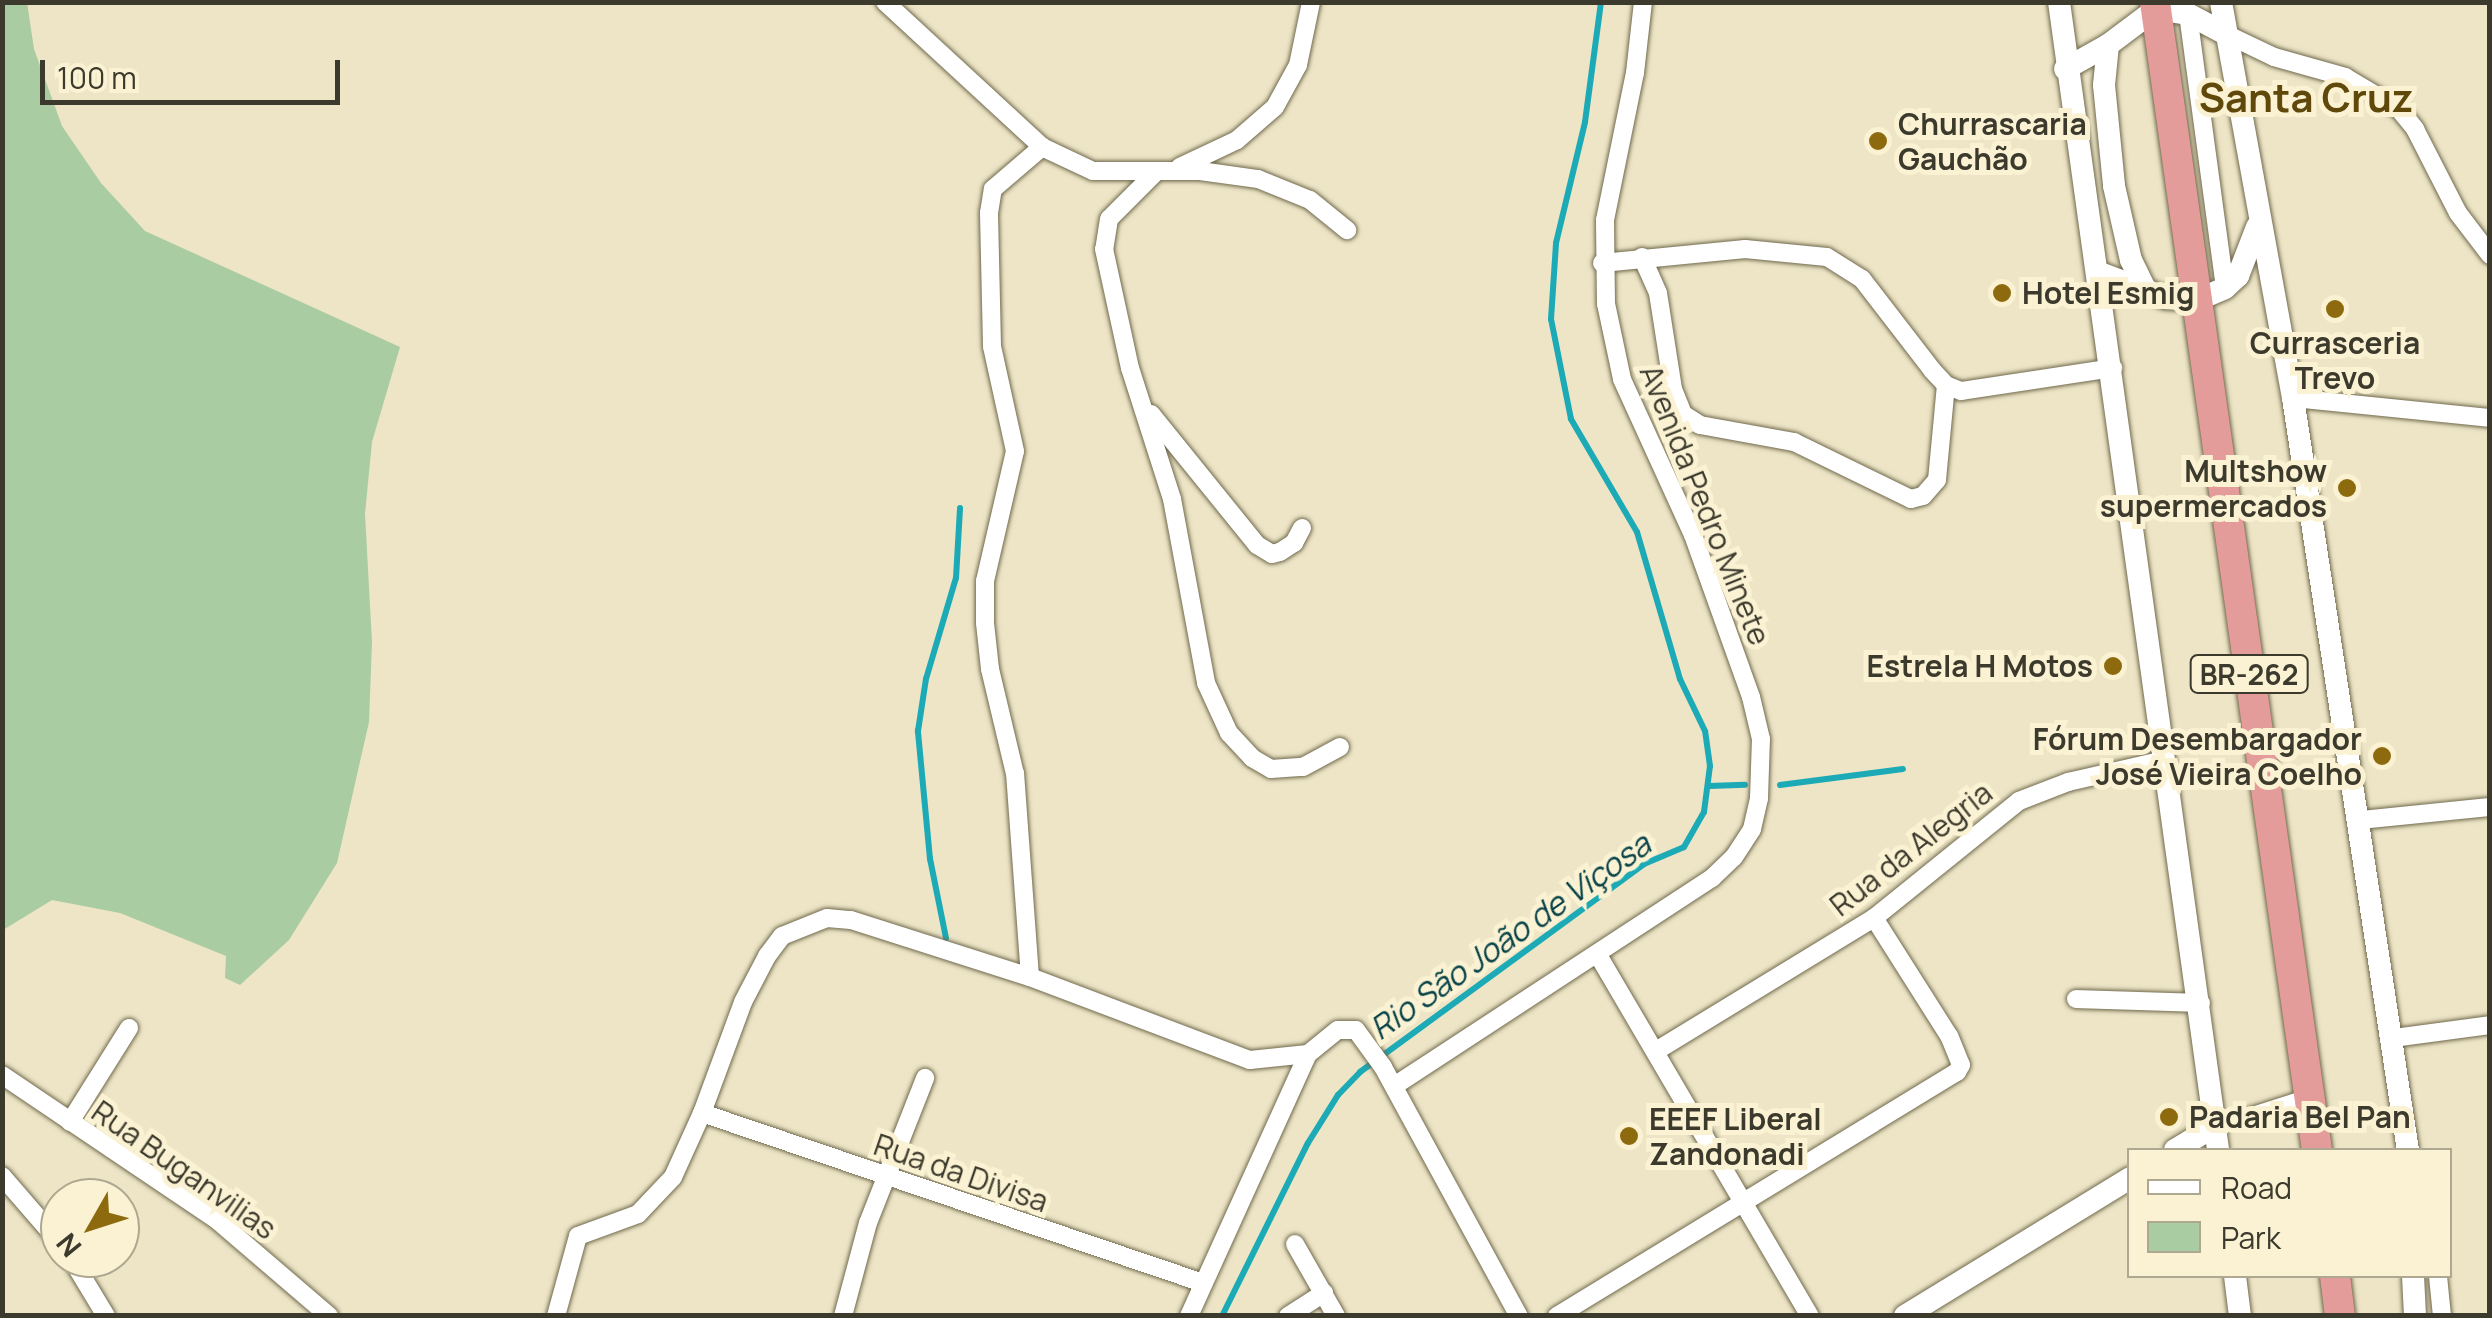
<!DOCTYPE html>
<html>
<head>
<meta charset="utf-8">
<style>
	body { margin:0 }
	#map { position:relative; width:2492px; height:1318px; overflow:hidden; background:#ede5c6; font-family:Manrope,sans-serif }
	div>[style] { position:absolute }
	.green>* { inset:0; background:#aacca2 }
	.stream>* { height:6px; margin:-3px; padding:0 3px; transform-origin:3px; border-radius:3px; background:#1baab6 }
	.roads { filter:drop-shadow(0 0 2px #70694d) drop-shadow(0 0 2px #70694d) }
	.pedestrian>* { height:14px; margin:-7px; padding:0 7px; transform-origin:7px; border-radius:7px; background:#fff }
	.minor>* { height:18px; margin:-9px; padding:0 9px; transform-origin:9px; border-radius:9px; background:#fff }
	.tertiary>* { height:22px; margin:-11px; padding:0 11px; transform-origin:11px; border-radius:11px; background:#fff }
	.trunk>* { height:30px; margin:-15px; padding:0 15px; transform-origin:15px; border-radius:15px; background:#e49c9a }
	.dots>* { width:28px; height:28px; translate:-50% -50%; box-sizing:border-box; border:5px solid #faf2d3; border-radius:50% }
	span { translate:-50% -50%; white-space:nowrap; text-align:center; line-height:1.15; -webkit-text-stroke:10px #faf2d3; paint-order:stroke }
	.shield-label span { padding:2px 8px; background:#faf2d3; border:2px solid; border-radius:8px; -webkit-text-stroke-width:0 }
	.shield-label { font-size:28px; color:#3c392d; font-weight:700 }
	.poi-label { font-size:30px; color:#3c392d; font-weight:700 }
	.left { translate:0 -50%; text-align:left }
	.right { translate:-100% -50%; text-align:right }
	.street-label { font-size:30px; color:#3c392d }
	.water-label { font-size:32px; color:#074248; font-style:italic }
	.district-label { font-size:40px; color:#60480b; font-weight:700 }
	.frame { position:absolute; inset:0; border:5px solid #3c392d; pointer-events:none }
	.legend { position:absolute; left:2127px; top:1148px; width:325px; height:130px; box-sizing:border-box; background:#faf2d3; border:2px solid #aea891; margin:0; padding:12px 18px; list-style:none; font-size:30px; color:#3c392d }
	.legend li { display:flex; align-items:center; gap:20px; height:50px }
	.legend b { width:50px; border:2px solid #aea891 }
	.north { position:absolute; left:40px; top:1178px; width:100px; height:100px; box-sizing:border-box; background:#faf2d3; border:2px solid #aea891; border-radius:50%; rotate:231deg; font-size:28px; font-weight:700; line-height:40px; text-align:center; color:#3c392d }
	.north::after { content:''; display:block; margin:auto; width:35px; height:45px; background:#8d6a0d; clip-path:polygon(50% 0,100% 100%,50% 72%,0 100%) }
	.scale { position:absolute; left:40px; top:60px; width:300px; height:45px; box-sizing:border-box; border:5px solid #3c392d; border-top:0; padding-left:12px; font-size:30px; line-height:35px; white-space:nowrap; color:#3c392d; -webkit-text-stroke:8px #faf2d3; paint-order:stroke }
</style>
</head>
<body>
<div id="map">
	<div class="green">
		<div style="clip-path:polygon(27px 2px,34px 49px,62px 126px,101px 183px,145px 231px,400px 347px,372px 442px,365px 514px,372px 642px,369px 722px,337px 863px,289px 940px,240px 985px,225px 978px,226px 956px,120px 913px,52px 900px,3px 930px,2px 3px)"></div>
	</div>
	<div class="stream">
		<div style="left:1780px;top:785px;width:124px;rotate:-7.4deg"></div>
		<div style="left:1709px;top:786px;width:36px;rotate:-2deg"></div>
		<div style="left:946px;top:938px;width:81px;rotate:-101.4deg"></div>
		<div style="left:930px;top:859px;width:129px;rotate:-95.4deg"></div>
		<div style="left:918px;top:731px;width:53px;rotate:-81.3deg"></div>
		<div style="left:926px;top:679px;width:105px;rotate:-73.5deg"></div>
		<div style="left:956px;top:578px;width:70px;rotate:-86.7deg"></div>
		<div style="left:1222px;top:1316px;width:193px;rotate:-63.6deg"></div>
		<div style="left:1308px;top:1143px;width:57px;rotate:-58deg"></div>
		<div style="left:1338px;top:1095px;width:32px;rotate:-46deg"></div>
		<div style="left:1360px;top:1072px;width:352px;rotate:-36.2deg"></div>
		<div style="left:1644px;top:864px;width:43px;rotate:-23deg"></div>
		<div style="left:1684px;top:847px;width:40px;rotate:-60.3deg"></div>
		<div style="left:1704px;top:812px;width:46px;rotate:-82.6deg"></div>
		<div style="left:1710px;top:766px;width:35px;rotate:-98deg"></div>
		<div style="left:1705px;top:731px;width:58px;rotate:-115.7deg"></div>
		<div style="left:1680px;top:679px;width:153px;rotate:-106.3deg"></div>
		<div style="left:1637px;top:532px;width:131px;rotate:-120.3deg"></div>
		<div style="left:1571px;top:419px;width:102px;rotate:-101.3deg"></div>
		<div style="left:1551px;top:319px;width:76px;rotate:-86.2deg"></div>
		<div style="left:1556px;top:243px;width:124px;rotate:-76.5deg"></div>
		<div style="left:1585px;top:122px;width:121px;rotate:-82.4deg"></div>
	</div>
	<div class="roads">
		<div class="pedestrian">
			<div style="left:2215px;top:1126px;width:99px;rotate:-17.7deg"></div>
		</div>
		<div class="minor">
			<div style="left:885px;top:2px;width:214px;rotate:42.7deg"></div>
			<div style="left:1042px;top:147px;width:56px;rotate:25.2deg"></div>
			<div style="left:1093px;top:171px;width:107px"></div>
			<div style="left:1200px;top:171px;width:59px;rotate:7.9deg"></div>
			<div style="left:1258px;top:179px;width:56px;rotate:22deg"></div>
			<div style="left:1310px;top:200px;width:48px;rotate:39deg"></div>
			<div style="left:2188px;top:14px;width:276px;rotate:82.3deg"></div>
			<div style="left:2226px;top:34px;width:53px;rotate:25.6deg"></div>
			<div style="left:2274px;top:57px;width:74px;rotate:15.7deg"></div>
			<div style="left:2345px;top:77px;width:63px;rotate:30.7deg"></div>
			<div style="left:2399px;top:109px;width:26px;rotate:51deg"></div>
			<div style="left:2415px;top:129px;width:94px;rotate:62.9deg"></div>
			<div style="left:2458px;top:213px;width:53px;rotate:52.7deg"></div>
			<div style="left:1180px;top:167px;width:63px;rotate:-25.3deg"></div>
			<div style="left:1237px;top:140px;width:50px;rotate:-41deg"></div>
			<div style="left:1275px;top:107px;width:48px;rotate:-61.3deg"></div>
			<div style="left:1298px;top:65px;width:64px;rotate:-78.3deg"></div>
			<div style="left:1156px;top:172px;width:66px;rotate:135deg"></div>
			<div style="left:1109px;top:219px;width:30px;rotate:99deg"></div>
			<div style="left:1104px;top:249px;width:122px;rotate:77.7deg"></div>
			<div style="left:1130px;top:368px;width:138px;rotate:72.2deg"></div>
			<div style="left:1172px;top:499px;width:187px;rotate:79.5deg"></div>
			<div style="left:1206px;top:683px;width:55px;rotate:65.3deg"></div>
			<div style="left:1229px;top:733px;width:34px;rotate:47deg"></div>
			<div style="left:1252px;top:758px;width:22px;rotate:30deg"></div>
			<div style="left:1271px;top:769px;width:32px;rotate:-4deg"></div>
			<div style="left:1303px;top:767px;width:42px;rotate:-28.4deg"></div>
			<div style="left:1642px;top:257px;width:39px;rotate:66deg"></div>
			<div style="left:1658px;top:293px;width:97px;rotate:81.1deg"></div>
			<div style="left:1673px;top:389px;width:27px;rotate:68deg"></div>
			<div style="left:1683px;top:414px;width:20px;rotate:33deg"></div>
			<div style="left:1700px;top:425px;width:96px;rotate:10.3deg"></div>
			<div style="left:1794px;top:442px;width:130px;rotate:26deg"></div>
			<div style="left:1911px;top:499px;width:12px;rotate:-14deg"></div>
			<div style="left:1923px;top:496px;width:21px;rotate:-49deg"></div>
			<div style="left:1937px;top:480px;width:95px;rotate:-84.6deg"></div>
			<div style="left:1602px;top:263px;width:144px;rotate:-5.6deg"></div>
			<div style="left:1745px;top:249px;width:82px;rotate:5.6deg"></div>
			<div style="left:1827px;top:257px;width:41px;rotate:32.2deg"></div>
			<div style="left:1862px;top:279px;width:115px;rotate:52.4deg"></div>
			<div style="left:1932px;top:370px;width:21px;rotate:47deg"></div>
			<div style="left:1946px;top:385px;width:16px;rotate:22deg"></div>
			<div style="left:1961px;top:391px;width:154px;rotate:-8.6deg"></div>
			<div style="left:2293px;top:398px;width:198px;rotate:5.8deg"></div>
			<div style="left:1151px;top:414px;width:169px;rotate:51deg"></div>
			<div style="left:1257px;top:545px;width:17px;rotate:31deg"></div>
			<div style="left:1272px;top:554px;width:8px;rotate:-14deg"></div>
			<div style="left:1280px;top:552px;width:17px;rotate:-33deg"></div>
			<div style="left:1294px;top:543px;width:17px;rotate:-62deg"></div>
			<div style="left:2361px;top:820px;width:130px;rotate:-5.8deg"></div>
			<div style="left:1598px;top:955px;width:419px;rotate:59.6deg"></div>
			<div style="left:1030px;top:977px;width:204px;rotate:-94.2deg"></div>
			<div style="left:1015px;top:774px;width:108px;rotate:-103.4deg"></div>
			<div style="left:990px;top:669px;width:46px;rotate:-96.2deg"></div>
			<div style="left:985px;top:623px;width:42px;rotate:-90deg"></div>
			<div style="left:985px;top:581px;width:133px;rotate:-77deg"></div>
			<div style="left:1015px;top:451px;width:107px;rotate:-102.4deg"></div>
			<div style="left:992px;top:346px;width:133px;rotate:-91.3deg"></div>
			<div style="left:989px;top:213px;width:24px;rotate:-81deg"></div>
			<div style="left:993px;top:189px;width:65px;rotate:-40.6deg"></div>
			<div style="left:2076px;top:999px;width:125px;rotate:1.8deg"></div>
			<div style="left:2394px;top:1038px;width:97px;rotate:-7.7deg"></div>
			<div style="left:1656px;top:1051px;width:255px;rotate:-31.4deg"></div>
			<div style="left:1874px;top:918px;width:186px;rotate:-38.9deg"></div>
			<div style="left:2019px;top:801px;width:53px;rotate:-21.2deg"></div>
			<div style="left:2068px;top:782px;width:99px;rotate:-12.8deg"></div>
			<div style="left:2px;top:1075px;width:259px;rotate:34deg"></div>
			<div style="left:217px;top:1220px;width:148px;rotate:40.6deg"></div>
			<div style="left:1394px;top:1086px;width:380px;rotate:-33.2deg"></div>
			<div style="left:1712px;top:878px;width:30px;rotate:-44deg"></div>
			<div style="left:1734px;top:857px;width:33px;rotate:-57deg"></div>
			<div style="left:1752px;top:829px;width:32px;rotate:-77deg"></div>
			<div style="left:1759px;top:798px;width:59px;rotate:-88.1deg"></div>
			<div style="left:1761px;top:739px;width:43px;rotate:-103.4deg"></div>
			<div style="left:1751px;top:697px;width:172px;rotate:-109.7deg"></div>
			<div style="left:1693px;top:535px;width:171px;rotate:-114.5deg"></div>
			<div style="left:1622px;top:379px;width:77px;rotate:-102deg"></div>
			<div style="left:1606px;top:304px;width:84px;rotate:-90.7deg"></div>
			<div style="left:1605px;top:220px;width:150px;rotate:-78.5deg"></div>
			<div style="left:1635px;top:73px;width:71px;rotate:-83.6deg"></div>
			<div style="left:702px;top:1113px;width:529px;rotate:18.74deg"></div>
			<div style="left:70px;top:1122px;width:111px;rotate:-57.9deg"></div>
			<div style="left:2px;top:1176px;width:89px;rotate:49.1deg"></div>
			<div style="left:1295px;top:1244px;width:83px;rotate:60.3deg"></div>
			<div style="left:71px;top:1258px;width:68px;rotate:58.9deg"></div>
			<div style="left:2438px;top:1276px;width:40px;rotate:84.3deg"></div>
			<div style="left:556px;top:1316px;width:83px;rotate:-74.6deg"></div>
			<div style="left:578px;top:1236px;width:64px;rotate:-20.1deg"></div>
			<div style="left:638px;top:1214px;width:51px;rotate:-46.6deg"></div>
			<div style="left:673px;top:1177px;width:70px;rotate:-65.6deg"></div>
			<div style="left:702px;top:1113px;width:118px;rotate:-69.7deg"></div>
			<div style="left:743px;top:1002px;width:52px;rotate:-62.4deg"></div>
			<div style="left:767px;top:956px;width:25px;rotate:-53deg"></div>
			<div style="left:782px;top:936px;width:48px;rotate:-21.8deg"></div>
			<div style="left:827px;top:918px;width:24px;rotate:5deg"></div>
			<div style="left:851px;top:920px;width:188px;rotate:17.7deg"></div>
			<div style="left:1030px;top:977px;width:235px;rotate:20.7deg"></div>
			<div style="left:1250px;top:1060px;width:58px;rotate:-5.9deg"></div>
			<div style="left:1308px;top:1054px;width:38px;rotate:-39deg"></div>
			<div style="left:1338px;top:1030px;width:18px"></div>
			<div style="left:1356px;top:1030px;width:46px;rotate:53.9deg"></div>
			<div style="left:1383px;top:1067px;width:284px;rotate:61.4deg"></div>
			<div style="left:843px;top:1316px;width:96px;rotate:-75deg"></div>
			<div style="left:868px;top:1223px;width:156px;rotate:-68.5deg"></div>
			<div style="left:1189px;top:1316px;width:288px;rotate:-65.6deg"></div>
			<div style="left:1288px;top:1316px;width:43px;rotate:-32.6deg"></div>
			<div style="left:1557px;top:1316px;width:469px;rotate:-31.4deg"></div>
			<div style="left:1957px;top:1072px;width:8px;rotate:-60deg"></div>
			<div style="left:1961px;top:1065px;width:31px;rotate:-112deg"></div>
			<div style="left:1949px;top:1036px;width:140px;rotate:-122.4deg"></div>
		</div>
		<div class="tertiary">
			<div style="left:2059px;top:2px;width:1159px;rotate:82.11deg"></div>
			<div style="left:2221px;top:2px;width:402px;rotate:79.7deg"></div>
			<div style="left:2293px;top:398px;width:761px;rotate:81.31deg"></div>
			<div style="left:2108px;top:45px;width:40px;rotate:95.7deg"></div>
			<div style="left:2104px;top:85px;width:101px;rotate:84.3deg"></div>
			<div style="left:2114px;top:186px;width:76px;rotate:77.1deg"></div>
			<div style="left:2131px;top:260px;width:34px;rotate:64deg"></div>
			<div style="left:2065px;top:69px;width:49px;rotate:-29.2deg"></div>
			<div style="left:2108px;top:45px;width:60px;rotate:-36.9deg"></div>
			<div style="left:2156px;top:9px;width:32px;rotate:9deg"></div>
			<div style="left:2188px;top:14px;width:43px;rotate:27.8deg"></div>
			<div style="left:2100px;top:273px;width:71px;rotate:20.7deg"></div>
			<div style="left:2166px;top:298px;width:31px;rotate:4deg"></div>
			<div style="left:2197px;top:300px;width:30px;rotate:-23deg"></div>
			<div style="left:2225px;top:288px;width:18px;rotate:-43deg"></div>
			<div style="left:2238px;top:276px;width:53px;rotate:-68.8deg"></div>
			<div style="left:2175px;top:1150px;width:47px;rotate:-31deg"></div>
			<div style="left:2235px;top:1276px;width:40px;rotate:82.9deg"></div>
			<div style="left:2413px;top:1276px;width:40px;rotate:87.1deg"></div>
			<div style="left:1905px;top:1316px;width:264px;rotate:-31.5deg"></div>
		</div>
		<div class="trunk">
			<div style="left:2155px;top:2px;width:1159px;rotate:81.97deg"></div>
			<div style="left:2335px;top:1276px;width:40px;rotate:82.9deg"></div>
		</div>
	</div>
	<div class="dots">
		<div style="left:1878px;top:141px;background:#8d6a0d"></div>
		<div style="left:2002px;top:293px;background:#8d6a0d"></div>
		<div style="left:2335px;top:309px;background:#8d6a0d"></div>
		<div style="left:2347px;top:488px;background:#8d6a0d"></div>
		<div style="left:2113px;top:666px;background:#8d6a0d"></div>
		<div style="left:2382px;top:756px;background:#8d6a0d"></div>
		<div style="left:2169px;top:1117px;background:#8d6a0d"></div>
		<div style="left:1629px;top:1136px;background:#8d6a0d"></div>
	</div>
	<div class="shield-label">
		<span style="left:2249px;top:674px">BR-262</span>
	</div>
	<div class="poi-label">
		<span class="left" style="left:1898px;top:141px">Churrascaria<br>Gauchão</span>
		<span class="left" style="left:2022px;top:293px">Hotel Esmig</span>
		<span style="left:2335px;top:360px">Currasceria<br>Trevo</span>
		<span class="right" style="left:2327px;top:488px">Multshow<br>supermercados</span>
		<span class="right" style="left:2093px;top:666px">Estrela H Motos</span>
		<span class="right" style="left:2362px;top:756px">Fórum Desembargador<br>José Vieira Coelho</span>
		<span class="left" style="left:2189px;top:1117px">Padaria Bel Pan</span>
		<span class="left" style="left:1649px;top:1136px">EEEF Liberal<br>Zandonadi</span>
	</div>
	<div class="street-label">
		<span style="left:1705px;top:505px;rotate:68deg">Avenida Pedro Minete</span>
		<span style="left:1911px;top:849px;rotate:-38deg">Rua da Alegria</span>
		<span style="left:184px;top:1170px;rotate:35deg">Rua Buganvilias</span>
		<span style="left:961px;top:1173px;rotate:19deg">Rua da Divisa</span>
	</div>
	<div class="water-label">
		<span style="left:1510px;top:936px;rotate:-35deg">Rio São João de Viçosa</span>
	</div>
	<div class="district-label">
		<span style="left:2306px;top:97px">Santa Cruz</span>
	</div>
	<div class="frame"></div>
	<ul class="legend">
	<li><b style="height:12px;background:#fff"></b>Road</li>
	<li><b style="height:28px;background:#aacca2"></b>Park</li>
	</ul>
	<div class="north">N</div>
	<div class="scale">100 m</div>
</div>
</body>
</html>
